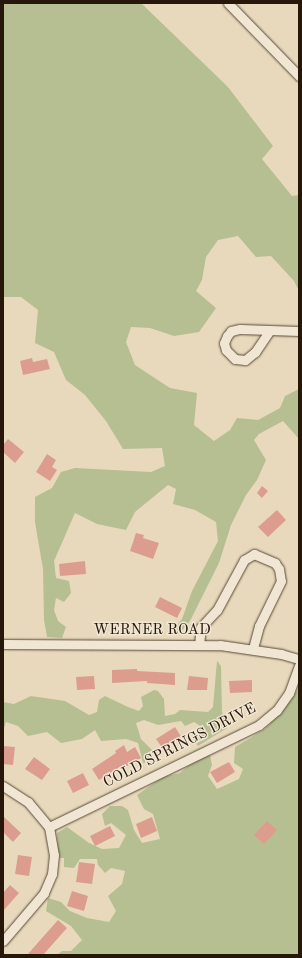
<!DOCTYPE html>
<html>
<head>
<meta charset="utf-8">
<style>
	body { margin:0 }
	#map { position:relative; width:302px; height:958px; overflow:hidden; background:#e8d9bc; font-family:"Old Standard TT",serif }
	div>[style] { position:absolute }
	.green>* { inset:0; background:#b6bf91 }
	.building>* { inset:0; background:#dc9d8f }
	.roads { filter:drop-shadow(0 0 1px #564836) drop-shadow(0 0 1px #564836) }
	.minor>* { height:9px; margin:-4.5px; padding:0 4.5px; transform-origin:4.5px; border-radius:4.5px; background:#f0e6d3 }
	span { translate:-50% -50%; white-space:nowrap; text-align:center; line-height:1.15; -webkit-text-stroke:3px #f0e6d3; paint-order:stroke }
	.street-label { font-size:15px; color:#26170a }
	.frame { position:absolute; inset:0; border:4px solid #26170a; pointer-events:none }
</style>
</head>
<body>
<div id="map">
	<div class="green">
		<div style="clip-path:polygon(3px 3px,141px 3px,228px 87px,273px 146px,262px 159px,292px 196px,299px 195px,299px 291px,294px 281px,271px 256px,256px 257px,238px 236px,218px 240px,206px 257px,202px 280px,196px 291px,216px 308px,199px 332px,174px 336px,150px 328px,131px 327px,126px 342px,135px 365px,170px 388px,197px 393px,194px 425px,214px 441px,230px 430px,237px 418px,258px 420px,280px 408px,285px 396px,299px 389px,299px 439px,283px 421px,259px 434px,254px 440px,266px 460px,257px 480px,246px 495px,231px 525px,219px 563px,190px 621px,179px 634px,173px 630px,182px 619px,192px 591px,218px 541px,216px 522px,195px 510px,173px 504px,176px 489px,168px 485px,135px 512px,126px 530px,97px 524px,75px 513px,54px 561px,56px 578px,69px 581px,71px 593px,64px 602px,56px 598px,54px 610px,58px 621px,66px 627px,62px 638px,47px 637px,44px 620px,43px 569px,35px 522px,35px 497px,52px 488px,61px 472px,75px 468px,151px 472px,165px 466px,162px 448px,123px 449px,106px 421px,85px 395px,66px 380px,54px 352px,35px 343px,38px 310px,21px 297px,3px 297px)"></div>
		<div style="clip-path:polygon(217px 661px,221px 666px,222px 712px,227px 728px,198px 746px,193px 738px,202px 727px,194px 722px,185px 726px,181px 721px,158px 725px,144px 720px,136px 723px,141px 739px,152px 750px,150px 762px,143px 763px,138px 743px,126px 739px,101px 741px,95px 730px,82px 739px,61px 743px,47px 732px,28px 736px,18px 726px,6px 722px,3px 731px,3px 702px,14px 704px,31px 696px,65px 701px,89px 715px,97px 712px,99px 700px,105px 696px,128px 707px,139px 711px,143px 706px,141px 697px,154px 690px,158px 691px,164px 699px,165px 716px,175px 714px,180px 710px,208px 712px,213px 707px)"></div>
		<div style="clip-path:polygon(299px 688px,299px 955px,57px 955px,62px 951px,71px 951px,82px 940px,71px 926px,46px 911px,48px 898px,61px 902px,70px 911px,87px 918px,109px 922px,116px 911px,108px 896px,122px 884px,125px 871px,111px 868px,105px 873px,98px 865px,97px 859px,80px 859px,74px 868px,64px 867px,64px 858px,58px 858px,57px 833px,67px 827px,89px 843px,102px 849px,119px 848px,126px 835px,111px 823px,105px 826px,102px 814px,110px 806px,122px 806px,128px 810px,134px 830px,142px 843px,160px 839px,153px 814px,144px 809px,137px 795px,163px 777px,180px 773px,195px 760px,210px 755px,212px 765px,208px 776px,217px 789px,239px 779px,243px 769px,234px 763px,235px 747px,265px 729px,283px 710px)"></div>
	</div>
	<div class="building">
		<div style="clip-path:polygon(32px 358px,33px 362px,47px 359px,50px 369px,23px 375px,20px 361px)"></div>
		<div style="clip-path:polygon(8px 439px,24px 452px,15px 463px,3px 452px,3px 445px)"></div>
		<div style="clip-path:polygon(47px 454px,56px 460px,52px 467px,57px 470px,50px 481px,36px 472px)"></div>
		<div style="clip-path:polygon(262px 486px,268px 491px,262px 498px,257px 493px)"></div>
		<div style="clip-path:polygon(277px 510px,286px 520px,268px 537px,258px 527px)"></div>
		<div style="clip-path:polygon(136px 533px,144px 535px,143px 538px,159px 543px,153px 559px,130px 551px)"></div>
		<div style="clip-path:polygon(85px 561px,86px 574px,60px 576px,59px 564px)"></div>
		<div style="clip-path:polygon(160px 597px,182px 608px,177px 618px,155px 607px)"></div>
		<div style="clip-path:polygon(137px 669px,137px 671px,175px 673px,175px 685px,147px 683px,147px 681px,112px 683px,112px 670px)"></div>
		<div style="clip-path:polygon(94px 676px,95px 689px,77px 690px,76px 677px)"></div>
		<div style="clip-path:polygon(189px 676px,208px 678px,207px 690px,187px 690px)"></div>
		<div style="clip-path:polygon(252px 680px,252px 692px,230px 693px,229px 681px)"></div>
		<div style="clip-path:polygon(175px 727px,182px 738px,163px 749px,156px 739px)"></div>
		<div style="clip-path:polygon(124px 745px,127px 752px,135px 747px,141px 758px,124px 768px,123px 765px,99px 780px,92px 769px,116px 753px,115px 751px)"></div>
		<div style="clip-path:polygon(3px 746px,15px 747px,13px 765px,3px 764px)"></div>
		<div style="clip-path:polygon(34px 757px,50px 769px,42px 780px,25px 769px)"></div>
		<div style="clip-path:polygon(229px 762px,235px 772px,217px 783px,210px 772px)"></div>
		<div style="clip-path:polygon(83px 773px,89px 785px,73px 793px,67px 781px)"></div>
		<div style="clip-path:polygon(3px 816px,21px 833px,13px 842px,3px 832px)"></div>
		<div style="clip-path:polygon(152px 817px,157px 831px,141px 838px,136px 824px)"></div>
		<div style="clip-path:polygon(267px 821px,277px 830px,264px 844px,254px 835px)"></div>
		<div style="clip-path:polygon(110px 826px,115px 836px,95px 846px,90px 836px)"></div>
		<div style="clip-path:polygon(18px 855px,32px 857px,29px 876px,15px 874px)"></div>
		<div style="clip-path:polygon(79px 862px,95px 864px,92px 884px,76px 882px)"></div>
		<div style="clip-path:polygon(10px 885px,19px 893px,3px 911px,3px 893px)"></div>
		<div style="clip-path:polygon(72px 891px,88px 896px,84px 911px,67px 906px)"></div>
		<div style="clip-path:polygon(58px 920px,67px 928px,43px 955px,27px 955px)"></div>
	</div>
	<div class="roads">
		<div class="minor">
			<div style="left:228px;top:3px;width:102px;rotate:45.8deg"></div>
			<div style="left:270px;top:330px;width:27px;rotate:124deg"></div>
			<div style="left:255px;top:352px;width:13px;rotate:141deg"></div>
			<div style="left:245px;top:360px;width:10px;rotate:-174deg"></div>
			<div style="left:235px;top:359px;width:13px;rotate:-135deg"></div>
			<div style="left:226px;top:350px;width:7px;rotate:-106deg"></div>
			<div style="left:224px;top:343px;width:8px;rotate:-67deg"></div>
			<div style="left:227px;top:336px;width:6px;rotate:-51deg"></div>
			<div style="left:231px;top:331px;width:9px;rotate:-13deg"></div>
			<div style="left:240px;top:329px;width:59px;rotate:1.9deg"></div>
			<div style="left:3px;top:644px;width:217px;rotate:0.3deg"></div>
			<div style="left:220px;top:645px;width:62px;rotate:8.4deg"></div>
			<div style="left:281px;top:654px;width:19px;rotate:16deg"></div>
			<div style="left:199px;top:645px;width:18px;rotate:-84deg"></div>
			<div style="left:201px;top:627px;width:23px;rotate:-47deg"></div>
			<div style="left:217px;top:610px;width:57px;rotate:-61.6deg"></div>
			<div style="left:244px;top:560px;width:12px;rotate:-31deg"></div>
			<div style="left:254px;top:554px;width:23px;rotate:23deg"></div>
			<div style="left:275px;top:563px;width:7px;rotate:56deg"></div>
			<div style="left:279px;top:569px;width:12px;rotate:81deg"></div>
			<div style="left:281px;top:581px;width:50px;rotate:116.1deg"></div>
			<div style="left:259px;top:626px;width:24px;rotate:105deg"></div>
			<div style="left:3px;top:786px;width:30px;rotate:33deg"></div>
			<div style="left:28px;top:802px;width:33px;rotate:50deg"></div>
			<div style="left:49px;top:827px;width:28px;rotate:80deg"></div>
			<div style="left:54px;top:855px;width:19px;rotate:96deg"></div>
			<div style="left:52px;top:874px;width:21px;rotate:113deg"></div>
			<div style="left:44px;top:893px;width:63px;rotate:130.5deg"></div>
			<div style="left:49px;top:827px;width:233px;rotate:-25.9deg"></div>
			<div style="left:259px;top:725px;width:23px;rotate:-40deg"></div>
			<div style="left:277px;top:710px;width:21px;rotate:-55deg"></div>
			<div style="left:289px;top:693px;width:29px;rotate:-70deg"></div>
		</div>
	</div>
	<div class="street-label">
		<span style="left:152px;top:631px">WERNER ROAD</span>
		<span style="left:180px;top:746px;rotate:-27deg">COLD SPRINGS DRIVE</span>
	</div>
	<div class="frame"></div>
</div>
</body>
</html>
